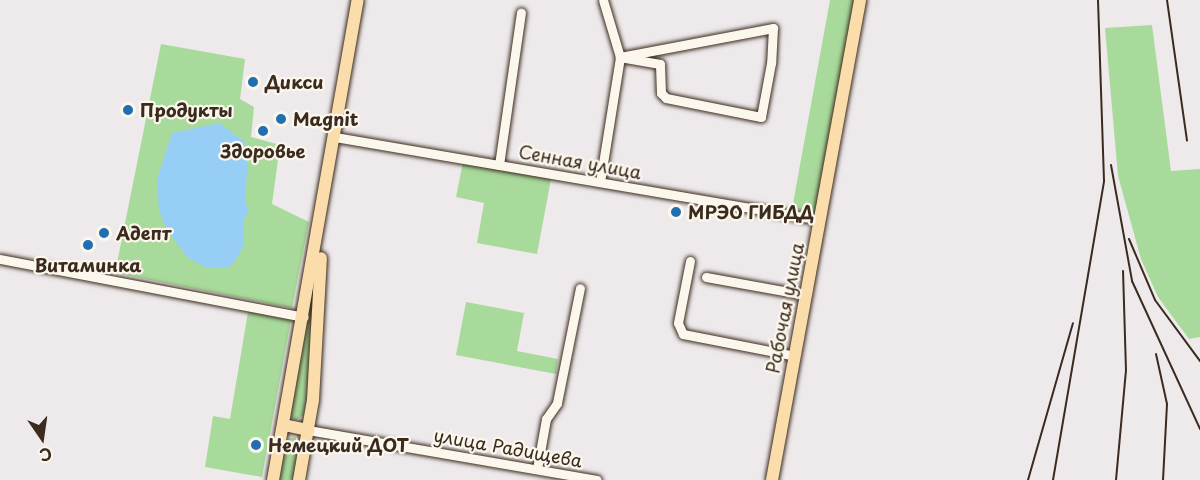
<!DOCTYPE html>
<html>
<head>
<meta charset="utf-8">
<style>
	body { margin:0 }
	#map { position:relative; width:1200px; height:480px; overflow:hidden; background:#eeeaeb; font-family:"Playpen Sans",sans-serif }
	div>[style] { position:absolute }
	.green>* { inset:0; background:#a8da9b }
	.water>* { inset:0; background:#97cef5 }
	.roads { filter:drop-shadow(0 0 2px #3b2a1e) drop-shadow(0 0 2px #3b2a1e) }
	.minor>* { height:9px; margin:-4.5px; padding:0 4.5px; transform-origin:4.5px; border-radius:4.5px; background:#fbf7ec }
	.major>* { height:12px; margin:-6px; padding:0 6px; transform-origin:6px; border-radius:6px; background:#faddab }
	.rail>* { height:2px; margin:-1px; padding:0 1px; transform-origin:1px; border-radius:1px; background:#3b2a1e }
	.dots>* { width:16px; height:16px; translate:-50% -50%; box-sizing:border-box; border:3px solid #fbf7ec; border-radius:50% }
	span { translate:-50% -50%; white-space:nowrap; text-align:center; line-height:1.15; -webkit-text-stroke:4.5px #fbf7ec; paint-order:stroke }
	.poi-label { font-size:18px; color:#3b2a1e; font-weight:700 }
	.left { translate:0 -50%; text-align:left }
	.street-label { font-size:18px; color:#3b2a1e }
	.north { position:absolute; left:12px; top:408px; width:60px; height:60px; -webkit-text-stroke:4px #fbf7ec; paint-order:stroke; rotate:167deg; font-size:16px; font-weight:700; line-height:24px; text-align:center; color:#3b2a1e }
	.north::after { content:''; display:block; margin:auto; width:21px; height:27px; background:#3b2a1e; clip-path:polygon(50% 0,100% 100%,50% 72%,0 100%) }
</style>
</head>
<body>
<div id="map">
	<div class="green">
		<div style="clip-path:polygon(830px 0,855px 0,816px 213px,792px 209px)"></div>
		<div style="clip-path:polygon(1152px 25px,1171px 171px,1200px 169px,1200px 337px,1189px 339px,1158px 297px,1141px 259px,1118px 176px,1105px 28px)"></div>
		<div style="clip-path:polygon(161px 44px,245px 59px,240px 99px,254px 107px,251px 137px,280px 145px,272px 204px,309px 222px,292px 308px,115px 273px)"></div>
		<div style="clip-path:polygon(463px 162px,551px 179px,537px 254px,477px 243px,484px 203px,456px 197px)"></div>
		<div style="clip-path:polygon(315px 275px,309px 393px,306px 414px,296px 420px,290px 416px)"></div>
		<div style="clip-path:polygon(466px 302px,524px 313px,517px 351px,558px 359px,556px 374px,456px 355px)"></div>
		<div style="clip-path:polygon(248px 312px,291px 320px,262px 477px,205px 467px,213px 416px,230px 419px)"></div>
		<div style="clip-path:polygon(294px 437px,302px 444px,296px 480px,277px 480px,283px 441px)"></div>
	</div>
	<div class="water">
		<div style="clip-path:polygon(219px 123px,245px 142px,248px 155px,245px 203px,249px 210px,243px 221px,244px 246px,234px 262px,228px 268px,207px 268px,188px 258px,167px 230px,159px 211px,157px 179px,172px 133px)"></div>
	</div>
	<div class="roads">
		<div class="minor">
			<div style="left:773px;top:28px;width:35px;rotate:93deg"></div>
			<div style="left:771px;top:63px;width:55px;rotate:100.5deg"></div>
			<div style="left:761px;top:117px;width:97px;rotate:-168.7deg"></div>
			<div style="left:666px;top:98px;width:7px;rotate:-135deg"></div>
			<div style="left:661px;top:93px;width:29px;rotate:-92deg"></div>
			<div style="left:660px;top:64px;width:41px;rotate:-170.1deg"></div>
			<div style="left:620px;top:57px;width:156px;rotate:-10.7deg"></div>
			<div style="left:335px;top:137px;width:492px;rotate:9.7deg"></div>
			<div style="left:499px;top:165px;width:154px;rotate:-81.8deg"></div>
			<div style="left:600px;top:182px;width:127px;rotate:-80.9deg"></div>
			<div style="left:620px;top:57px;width:59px;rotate:-106.6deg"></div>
			<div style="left:0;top:259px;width:309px;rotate:10.8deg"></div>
			<div style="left:690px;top:261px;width:63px;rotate:101deg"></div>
			<div style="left:678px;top:323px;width:12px;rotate:66deg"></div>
			<div style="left:683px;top:334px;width:114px;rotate:11.1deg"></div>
			<div style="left:706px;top:277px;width:102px;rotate:10.2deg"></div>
			<div style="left:308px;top:430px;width:293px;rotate:9.8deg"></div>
			<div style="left:537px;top:469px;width:51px;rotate:-79.8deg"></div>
			<div style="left:546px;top:419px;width:19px;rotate:-55deg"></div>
			<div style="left:557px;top:403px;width:117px;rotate:-78.7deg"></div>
		</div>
		<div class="major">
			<div style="left:284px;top:425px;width:25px;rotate:12deg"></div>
			<div style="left:273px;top:480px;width:487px;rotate:-80deg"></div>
			<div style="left:299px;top:480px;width:81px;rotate:-80.1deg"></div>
			<div style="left:313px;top:400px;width:142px;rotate:-86.8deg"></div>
			<div style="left:772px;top:480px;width:488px;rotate:-79.6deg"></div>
		</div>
	</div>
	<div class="rail">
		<div style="left:1167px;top:0;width:142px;rotate:81.9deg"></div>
		<div style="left:1111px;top:165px;width:118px;rotate:79.7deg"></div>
		<div style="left:1132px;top:281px;width:163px;rotate:65.3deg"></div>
		<div style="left:1129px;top:239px;width:66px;rotate:66.9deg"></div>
		<div style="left:1155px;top:300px;width:76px;rotate:53.6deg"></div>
		<div style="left:1156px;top:354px;width:51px;rotate:77.6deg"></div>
		<div style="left:1167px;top:404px;width:76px;rotate:93deg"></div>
		<div style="left:1028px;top:480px;width:163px;rotate:-74deg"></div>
		<div style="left:1053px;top:480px;width:303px;rotate:-80.3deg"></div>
		<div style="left:1104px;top:181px;width:181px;rotate:-91.9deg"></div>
		<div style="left:1116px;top:480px;width:109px;rotate:-84.8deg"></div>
		<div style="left:1126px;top:371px;width:100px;rotate:-91.7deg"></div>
	</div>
	<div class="dots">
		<div style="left:253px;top:82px;background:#1f6fb2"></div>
		<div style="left:128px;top:110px;background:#1f6fb2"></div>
		<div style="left:281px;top:119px;background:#1f6fb2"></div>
		<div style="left:263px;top:131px;background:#1f6fb2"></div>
		<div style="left:676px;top:212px;background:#1f6fb2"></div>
		<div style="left:104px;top:233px;background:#1f6fb2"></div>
		<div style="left:88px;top:245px;background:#1f6fb2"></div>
		<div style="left:256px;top:445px;background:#1f6fb2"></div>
	</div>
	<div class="poi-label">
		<span class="left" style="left:265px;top:82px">Дикси</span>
		<span class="left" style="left:140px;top:110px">Продукты</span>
		<span class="left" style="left:293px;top:119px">Magnit</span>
		<span style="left:263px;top:151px">Здоровье</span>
		<span class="left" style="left:688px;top:212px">МРЭО ГИБДД</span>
		<span class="left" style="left:116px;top:233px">Адепт</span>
		<span style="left:88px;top:265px">Витаминка</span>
		<span class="left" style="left:268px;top:445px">Немецкий ДОТ</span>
	</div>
	<div class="street-label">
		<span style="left:580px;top:162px;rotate:10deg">Сенная улица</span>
		<span style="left:785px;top:308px;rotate:-79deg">Рабочая улица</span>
		<span style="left:508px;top:448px;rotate:10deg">улица Радищева</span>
	</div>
	<div class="north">С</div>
</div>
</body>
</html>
